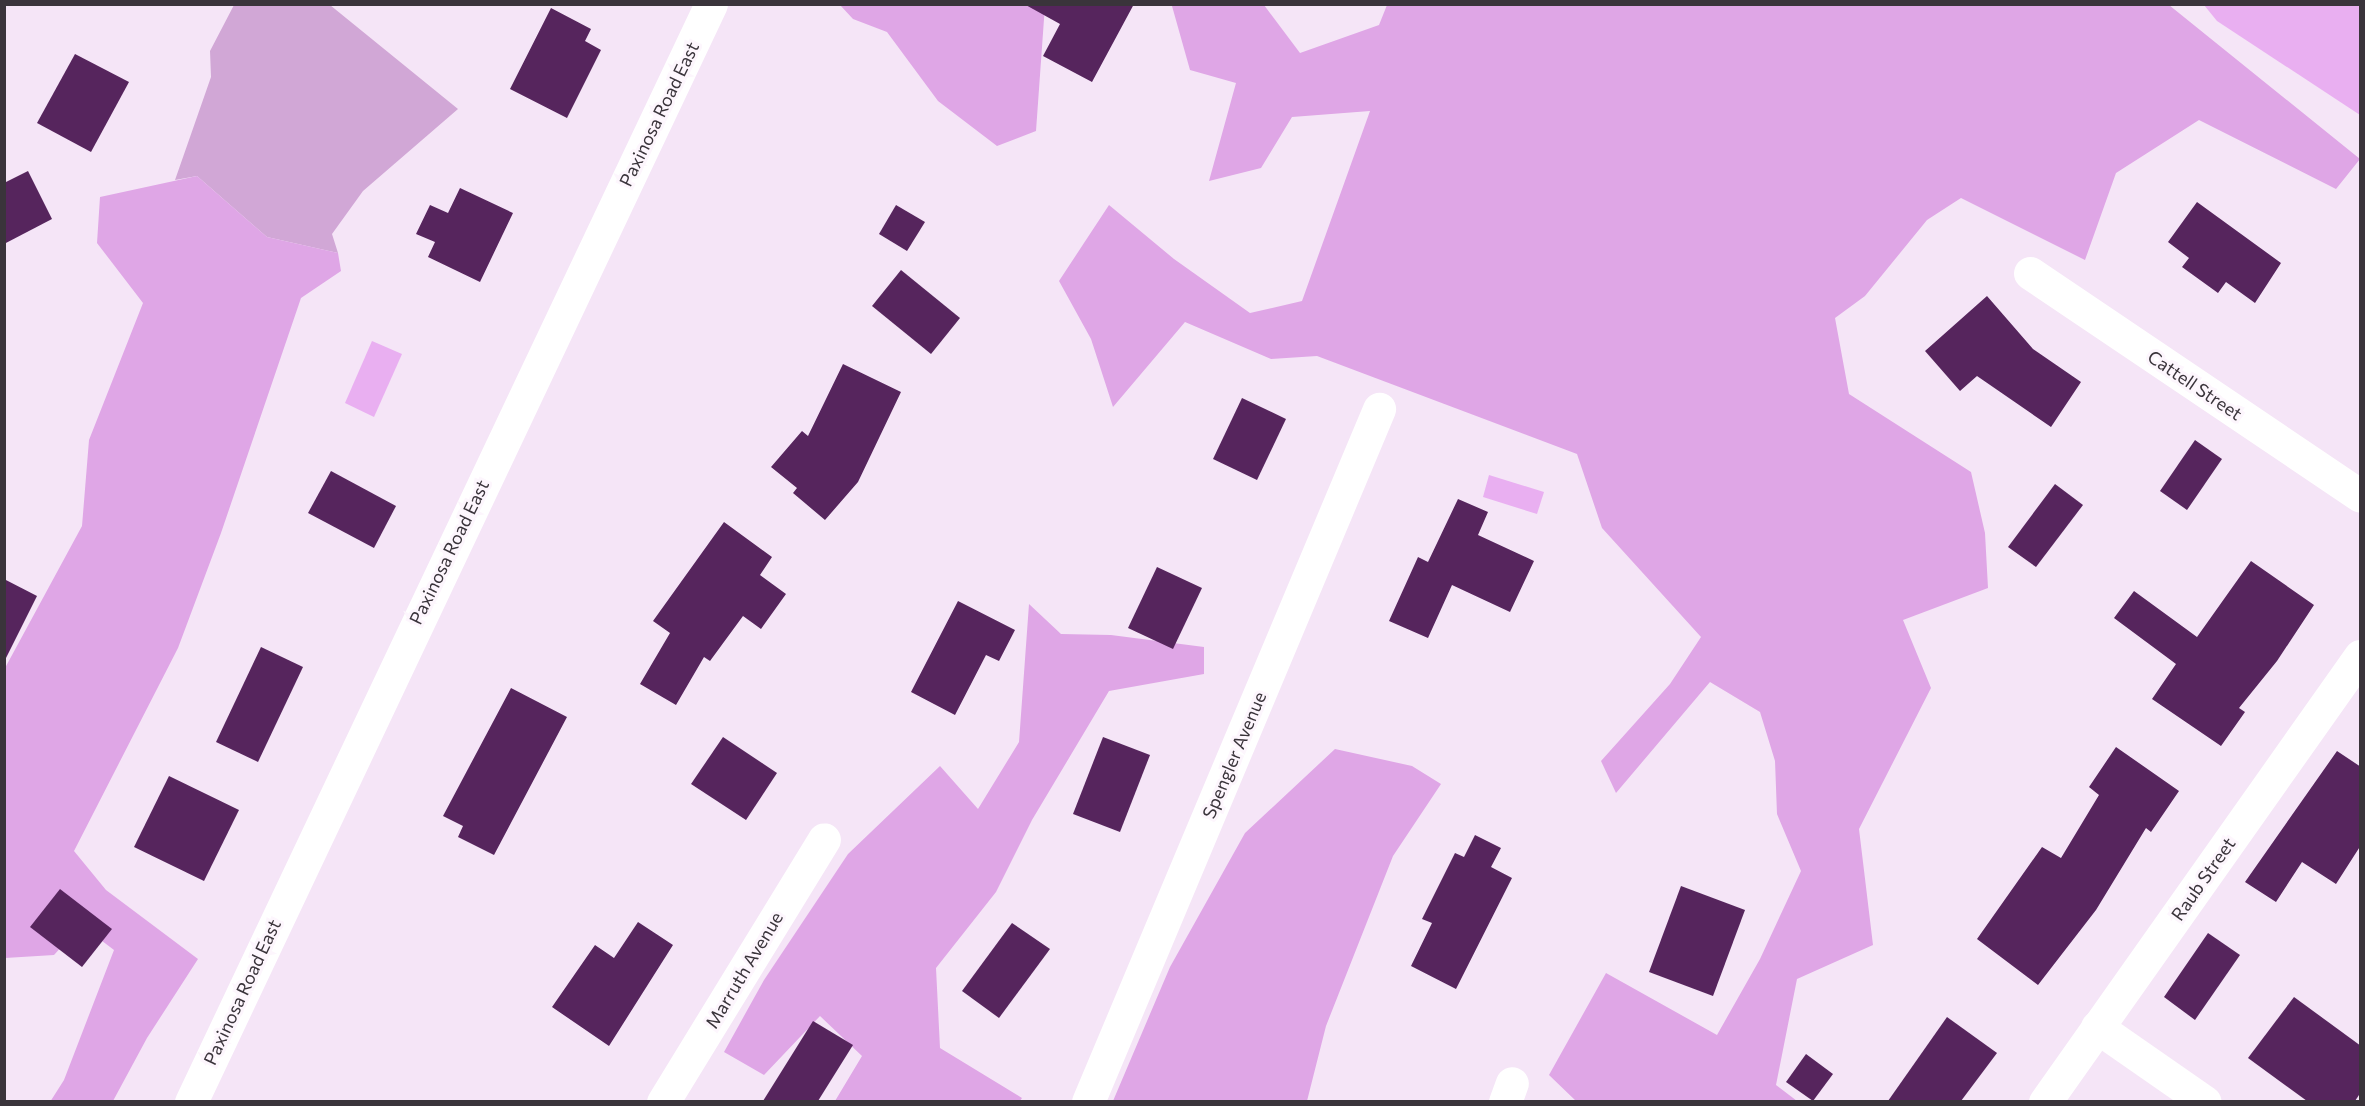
<!DOCTYPE html>
<html>
<head>
<meta charset="utf-8">
<style>
	body { margin:0 }
	#map { position:relative; width:2365px; height:1106px; overflow:hidden; background:#f5e5f7; font-family:Commissioner,sans-serif }
	div>[style] { position:absolute }
	.green>* { inset:0; background:#d1a7d6 }
	.forest>* { inset:0; background:#dfa6e6 }
	.water>* { inset:0; background:#e9aff1 }
	.building>* { inset:0; background:#56255d }
	.minor>* { height:33px; margin:-16.5px; padding:0 16.5px; transform-origin:16.5px; border-radius:16.5px; background:#fff }
	span { translate:-50% -50%; white-space:nowrap; text-align:center; line-height:1.15; -webkit-text-stroke:6px #fdf6fd; paint-order:stroke }
	.street-label { font-size:18px; color:#3a343b }
	.frame { position:absolute; inset:0; border:6px solid #3a343b; pointer-events:none }
</style>
</head>
<body>
<div id="map">
	<div class="green">
		<div style="clip-path:polygon(234px 5px,330px 5px,458px 109px,363px 191px,332px 234px,338px 253px,267px 237px,197px 176px,175px 180px,211px 77px,210px 51px)"></div>
	</div>
	<div class="forest">
		<div style="clip-path:polygon(1179px 4px,1264px 5px,1300px 53px,1379px 25px,1387px 5px,2169px 5px,2360px 159px,2336px 189px,2199px 120px,2116px 173px,2085px 260px,1961px 198px,1927px 220px,1865px 296px,1835px 318px,1849px 394px,1971px 472px,1985px 533px,1988px 588px,1903px 620px,1931px 688px,1859px 829px,1873px 945px,1797px 979px,1776px 1085px,1797px 1101px,1576px 1101px,1549px 1075px,1606px 973px,1717px 1035px,1760px 959px,1801px 871px,1777px 814px,1775px 761px,1760px 712px,1710px 682px,1616px 793px,1601px 761px,1670px 684px,1701px 637px,1602px 528px,1577px 454px,1317px 356px,1271px 359px,1185px 322px,1113px 407px,1091px 339px,1059px 281px,1109px 205px,1174px 259px,1250px 313px,1302px 301px,1370px 111px,1292px 117px,1261px 168px,1209px 181px,1236px 83px,1190px 70px,1172px 6px)"></div>
		<div style="clip-path:polygon(840px 5px,1045px 5px,1036px 131px,997px 146px,938px 101px,887px 32px,853px 19px)"></div>
		<div style="clip-path:polygon(197px 176px,267px 237px,338px 253px,341px 271px,301px 298px,221px 533px,178px 648px,74px 851px,106px 890px,198px 959px,147px 1038px,113px 1101px,50px 1102px,64px 1080px,114px 950px,81px 925px,54px 955px,5px 958px,5px 668px,82px 526px,89px 440px,143px 303px,97px 243px,100px 197px)"></div>
		<div style="clip-path:polygon(1029px 604px,1061px 634px,1111px 635px,1204px 647px,1204px 674px,1109px 691px,1032px 820px,996px 892px,936px 968px,940px 1048px,1022px 1098px,1020px 1101px,835px 1101px,862px 1056px,820px 1016px,764px 1075px,724px 1052px,764px 980px,848px 854px,940px 766px,978px 809px,1019px 742px)"></div>
		<div style="clip-path:polygon(1335px 749px,1412px 766px,1441px 784px,1393px 856px,1326px 1026px,1307px 1101px,1113px 1101px,1170px 967px,1245px 833px)"></div>
	</div>
	<div class="water">
		<div style="clip-path:polygon(2204px 5px,2360px 5px,2360px 115px,2217px 21px)"></div>
		<div style="clip-path:polygon(372px 341px,402px 354px,374px 417px,345px 403px)"></div>
		<div style="clip-path:polygon(1489px 475px,1544px 492px,1537px 514px,1483px 497px)"></div>
	</div>
	<div class="building">
		<div style="clip-path:polygon(1024px 4px,1134px 4px,1092px 82px,1043px 56px,1060px 24px)"></div>
		<div style="clip-path:polygon(551px 8px,591px 29px,585px 41px,601px 50px,567px 118px,510px 89px)"></div>
		<div style="clip-path:polygon(75px 54px,129px 82px,91px 152px,37px 123px)"></div>
		<div style="clip-path:polygon(28px 171px,52px 219px,4px 244px,4px 183px)"></div>
		<div style="clip-path:polygon(460px 188px,513px 213px,480px 282px,428px 257px,435px 242px,416px 234px,430px 205px,448px 213px)"></div>
		<div style="clip-path:polygon(2197px 202px,2281px 263px,2255px 303px,2226px 282px,2218px 293px,2182px 267px,2189px 258px,2168px 242px)"></div>
		<div style="clip-path:polygon(896px 205px,925px 222px,907px 251px,879px 234px)"></div>
		<div style="clip-path:polygon(901px 270px,960px 318px,931px 354px,872px 306px)"></div>
		<div style="clip-path:polygon(1987px 296px,2033px 349px,2081px 382px,2051px 427px,1977px 376px,1960px 391px,1925px 351px)"></div>
		<div style="clip-path:polygon(843px 364px,901px 392px,858px 482px,825px 520px,793px 493px,797px 488px,771px 467px,802px 431px,808px 436px)"></div>
		<div style="clip-path:polygon(1242px 398px,1286px 419px,1257px 480px,1213px 459px)"></div>
		<div style="clip-path:polygon(2195px 440px,2222px 459px,2187px 510px,2160px 491px)"></div>
		<div style="clip-path:polygon(331px 471px,396px 506px,374px 548px,308px 513px)"></div>
		<div style="clip-path:polygon(2055px 484px,2083px 505px,2036px 567px,2008px 547px)"></div>
		<div style="clip-path:polygon(1458px 499px,1488px 512px,1478px 535px,1534px 561px,1510px 612px,1452px 585px,1428px 638px,1389px 621px,1418px 557px,1428px 562px)"></div>
		<div style="clip-path:polygon(724px 522px,772px 557px,760px 575px,786px 594px,761px 629px,743px 616px,710px 661px,704px 657px,676px 705px,640px 684px,670px 633px,653px 621px)"></div>
		<div style="clip-path:polygon(2251px 561px,2314px 605px,2277px 661px,2239px 708px,2245px 712px,2221px 746px,2152px 699px,2176px 664px,2114px 618px,2134px 591px,2197px 637px)"></div>
		<div style="clip-path:polygon(1157px 567px,1202px 588px,1173px 649px,1128px 628px)"></div>
		<div style="clip-path:polygon(4px 579px,37px 596px,4px 662px)"></div>
		<div style="clip-path:polygon(958px 601px,1015px 630px,999px 661px,986px 655px,955px 715px,911px 692px)"></div>
		<div style="clip-path:polygon(261px 647px,303px 667px,258px 762px,216px 742px)"></div>
		<div style="clip-path:polygon(511px 688px,567px 717px,494px 855px,458px 837px,463px 826px,443px 816px)"></div>
		<div style="clip-path:polygon(723px 737px,777px 773px,746px 820px,691px 784px)"></div>
		<div style="clip-path:polygon(1103px 737px,1150px 755px,1120px 832px,1073px 814px)"></div>
		<div style="clip-path:polygon(2116px 747px,2179px 791px,2151px 832px,2146px 828px,2096px 910px,2038px 985px,1977px 939px,2042px 847px,2061px 858px,2099px 795px,2089px 787px)"></div>
		<div style="clip-path:polygon(2337px 751px,2361px 767px,2361px 845px,2336px 884px,2302px 862px,2276px 902px,2245px 882px)"></div>
		<div style="clip-path:polygon(169px 776px,239px 810px,204px 881px,134px 847px)"></div>
		<div style="clip-path:polygon(1475px 835px,1501px 848px,1491px 867px,1512px 878px,1456px 989px,1411px 966px,1432px 923px,1422px 919px,1455px 853px,1464px 857px)"></div>
		<div style="clip-path:polygon(1681px 886px,1745px 910px,1713px 996px,1649px 972px)"></div>
		<div style="clip-path:polygon(60px 889px,112px 929px,82px 967px,30px 927px)"></div>
		<div style="clip-path:polygon(638px 922px,673px 945px,609px 1046px,552px 1007px,595px 945px,614px 958px)"></div>
		<div style="clip-path:polygon(1012px 923px,1050px 949px,999px 1018px,962px 991px)"></div>
		<div style="clip-path:polygon(2208px 933px,2240px 955px,2195px 1020px,2164px 997px)"></div>
		<div style="clip-path:polygon(2294px 997px,2361px 1046px,2361px 1092px,2355px 1101px,2307px 1101px,2248px 1058px)"></div>
		<div style="clip-path:polygon(1947px 1017px,1997px 1053px,1961px 1101px,1888px 1101px)"></div>
		<div style="clip-path:polygon(813px 1021px,853px 1045px,818px 1101px,763px 1101px)"></div>
		<div style="clip-path:polygon(1806px 1054px,1833px 1074px,1813px 1101px,1786px 1082px)"></div>
	</div>
	<div class="minor">
		<div style="left:2030px;top:273px;width:398px;rotate:34deg"></div>
		<div style="left:2097px;top:1027px;width:131px;rotate:34.8deg"></div>
		<div style="left:191px;top:1102px;width:1215px;rotate:-64.66deg"></div>
		<div style="left:663px;top:1102px;width:308px;rotate:-58.5deg"></div>
		<div style="left:1088px;top:1102px;width:752px;rotate:-67.22deg"></div>
		<div style="left:1505px;top:1102px;width:20px;rotate:-70deg"></div>
		<div style="left:2045px;top:1102px;width:546px;rotate:-54.77deg"></div>
	</div>
	<div class="street-label">
		<span style="left:659px;top:114px;rotate:-64deg">Paxinosa Road East</span>
		<span style="left:2195px;top:385px;rotate:34deg">Cattell Street</span>
		<span style="left:449px;top:552px;rotate:-64deg">Paxinosa Road East</span>
		<span style="left:1234px;top:755px;rotate:-67deg">Spengler Avenue</span>
		<span style="left:2203px;top:879px;rotate:-55deg">Raub Street</span>
		<span style="left:744px;top:970px;rotate:-59deg">Marruth Avenue</span>
		<span style="left:242px;top:992px;rotate:-65deg">Paxinosa Road East</span>
	</div>
	<div class="frame"></div>
</div>
</body>
</html>
